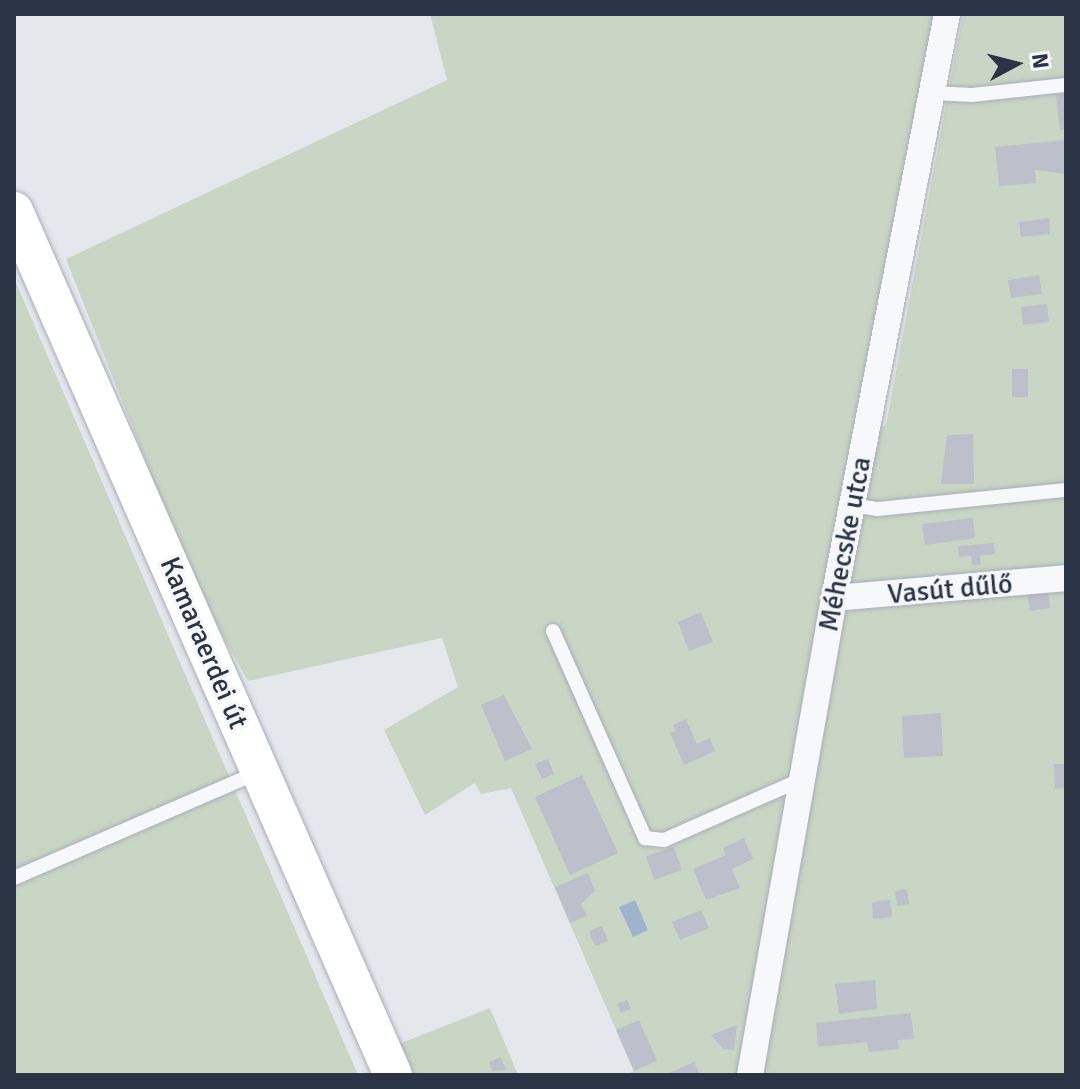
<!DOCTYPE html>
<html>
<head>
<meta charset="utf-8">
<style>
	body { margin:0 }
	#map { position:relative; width:1080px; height:1089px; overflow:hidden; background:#e4e7ec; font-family:Signika,sans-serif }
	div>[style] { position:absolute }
	.green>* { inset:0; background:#c9d6c5 }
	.water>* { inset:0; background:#9fb4cc }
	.building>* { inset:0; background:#bbc0ca }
	.roads { filter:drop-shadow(0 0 2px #a9aeb7) drop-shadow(0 0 2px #a9aeb7) }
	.lane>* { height:14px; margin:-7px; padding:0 7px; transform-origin:7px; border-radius:7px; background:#f7f8fa }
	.street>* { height:26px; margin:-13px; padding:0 13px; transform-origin:13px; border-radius:13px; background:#f7f8fa }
	.secondary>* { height:38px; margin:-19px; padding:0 19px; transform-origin:19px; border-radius:19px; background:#fff }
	span { translate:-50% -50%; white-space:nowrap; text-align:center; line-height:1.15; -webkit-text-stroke:6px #f4f6f9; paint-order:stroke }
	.street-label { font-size:28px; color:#2b3445 }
	.frame { position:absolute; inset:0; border:16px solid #2b3445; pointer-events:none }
	.north { position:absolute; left:976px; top:24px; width:80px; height:80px; -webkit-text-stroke:6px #f4f6f9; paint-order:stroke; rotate:83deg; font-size:22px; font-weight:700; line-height:32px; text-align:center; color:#2b3445 }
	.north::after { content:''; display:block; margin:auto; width:28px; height:36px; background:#2b3445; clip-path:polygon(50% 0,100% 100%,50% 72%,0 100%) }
</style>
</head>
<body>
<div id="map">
	<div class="green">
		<div style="clip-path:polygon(430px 14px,935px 14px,855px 437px,886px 425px,963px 14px,1066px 14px,1066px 1075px,626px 1075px,634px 1071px,511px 788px,481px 794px,475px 783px,425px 815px,384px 730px,458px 687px,442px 638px,248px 681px,196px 588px,66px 259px,447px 80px)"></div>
		<div style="clip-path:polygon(14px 278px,358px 1075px,14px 1075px)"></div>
		<div style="clip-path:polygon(490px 1008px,518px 1075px,413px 1075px,399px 1044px)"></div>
	</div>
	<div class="water">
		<div style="clip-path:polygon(635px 900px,648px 930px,633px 937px,619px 907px)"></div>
	</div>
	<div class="building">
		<div style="clip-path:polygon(1066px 94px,1066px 129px,1060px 130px,1056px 95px)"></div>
		<div style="clip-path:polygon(1066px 140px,1066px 174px,1035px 170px,1036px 183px,999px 186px,995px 147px)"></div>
		<div style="clip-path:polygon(1049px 218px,1050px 234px,1021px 237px,1019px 222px)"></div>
		<div style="clip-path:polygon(1039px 275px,1042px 294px,1011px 298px,1008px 280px)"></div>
		<div style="clip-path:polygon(1047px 304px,1049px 322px,1023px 325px,1021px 307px)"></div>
		<div style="clip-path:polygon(1012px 369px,1028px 369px,1028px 397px,1012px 397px)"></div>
		<div style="clip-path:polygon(973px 434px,974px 484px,941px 484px,947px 435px)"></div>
		<div style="clip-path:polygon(973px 518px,975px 538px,925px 545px,922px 524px)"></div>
		<div style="clip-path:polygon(994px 543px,995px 554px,980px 556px,981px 565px,972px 565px,971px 556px,959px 557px,958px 546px)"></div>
		<div style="clip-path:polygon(1048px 590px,1050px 608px,1030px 611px,1027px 592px)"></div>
		<div style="clip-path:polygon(701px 612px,713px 642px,689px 651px,678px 622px)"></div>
		<div style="clip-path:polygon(504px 695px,532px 749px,505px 761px,481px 705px)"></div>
		<div style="clip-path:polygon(941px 713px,943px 756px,904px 758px,902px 716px)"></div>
		<div style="clip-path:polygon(686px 719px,697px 744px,710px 738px,715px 751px,684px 765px,670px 733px,676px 731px,673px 725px)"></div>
		<div style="clip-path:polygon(548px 759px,554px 774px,542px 779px,535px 764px)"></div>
		<div style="clip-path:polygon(1054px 764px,1066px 764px,1066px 788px,1055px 789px)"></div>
		<div style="clip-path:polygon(582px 775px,618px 853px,570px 875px,535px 797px)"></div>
		<div style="clip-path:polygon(744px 838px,753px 859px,732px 869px,740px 888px,706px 900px,693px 869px,726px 855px,723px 848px)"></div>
		<div style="clip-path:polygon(674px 847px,682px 870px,654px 880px,646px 856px)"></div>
		<div style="clip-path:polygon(588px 873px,595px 891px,581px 904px,587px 916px,570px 923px,555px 887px)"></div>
		<div style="clip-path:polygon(907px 889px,909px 904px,897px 906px,895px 891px)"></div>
		<div style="clip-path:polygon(890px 900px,892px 917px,873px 919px,872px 902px)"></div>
		<div style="clip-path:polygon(701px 910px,709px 928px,680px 940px,672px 922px)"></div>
		<div style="clip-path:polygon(602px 926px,608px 941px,595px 946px,589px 931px)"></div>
		<div style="clip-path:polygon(875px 980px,877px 1009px,839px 1014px,835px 984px)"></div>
		<div style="clip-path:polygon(627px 1000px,631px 1009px,621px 1013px,617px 1004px)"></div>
		<div style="clip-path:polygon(911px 1013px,914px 1039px,898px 1040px,899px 1049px,869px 1052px,867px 1042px,818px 1047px,816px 1023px)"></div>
		<div style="clip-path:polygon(639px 1020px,657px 1061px,634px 1071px,616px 1030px)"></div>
		<div style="clip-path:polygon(737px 1025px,734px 1050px,723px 1049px,711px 1035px)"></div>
		<div style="clip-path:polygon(501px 1057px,506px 1070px,492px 1071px,489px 1062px)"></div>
		<div style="clip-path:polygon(694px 1062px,700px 1075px,665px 1075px)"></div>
	</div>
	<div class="roads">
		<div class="lane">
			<div style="left:933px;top:93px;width:39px;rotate:3deg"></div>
			<div style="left:972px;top:95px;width:95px;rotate:-6.1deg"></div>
			<div style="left:852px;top:505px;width:26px;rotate:9deg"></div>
			<div style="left:878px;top:509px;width:189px;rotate:-5.8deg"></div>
			<div style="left:553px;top:631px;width:227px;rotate:66deg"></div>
			<div style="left:645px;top:838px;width:19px;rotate:6deg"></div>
			<div style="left:664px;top:840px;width:149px;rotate:-23.8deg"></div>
			<div style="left:14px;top:878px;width:267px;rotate:-23.4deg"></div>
		</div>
		<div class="street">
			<div style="left:834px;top:598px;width:233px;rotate:-4.9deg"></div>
			<div style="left:750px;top:1075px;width:484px;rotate:-80deg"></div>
			<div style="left:834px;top:598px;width:595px;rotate:-79.05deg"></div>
		</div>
		<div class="secondary">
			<div style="left:14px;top:211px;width:943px;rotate:66.31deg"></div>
		</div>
	</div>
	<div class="street-label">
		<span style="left:845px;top:544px;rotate:-79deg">Méhecske utca</span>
		<span style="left:950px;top:589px;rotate:-5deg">Vasút dűlő</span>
		<span style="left:204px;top:643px;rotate:67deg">Kamaraerdei út</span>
	</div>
	<div class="frame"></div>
	<div class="north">N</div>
</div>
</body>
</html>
